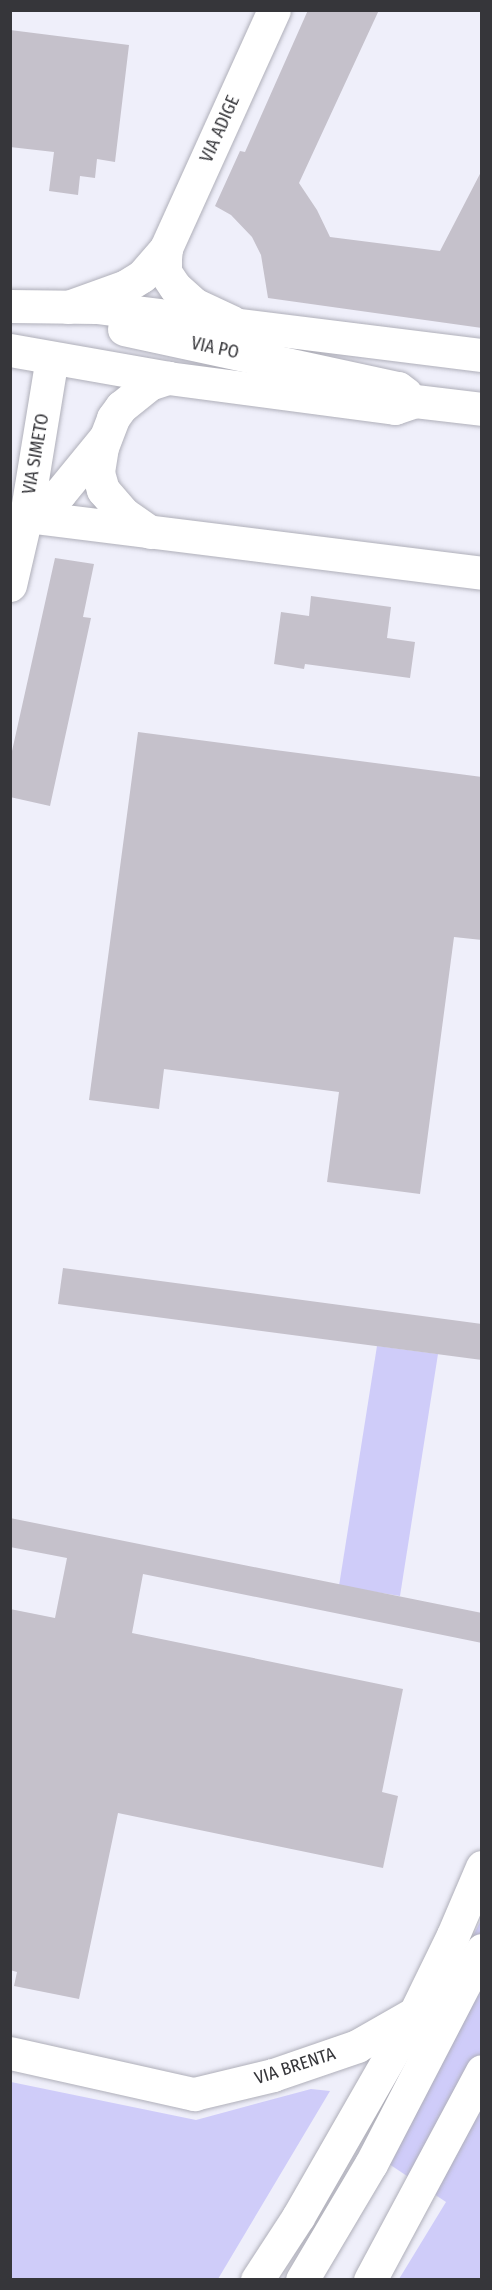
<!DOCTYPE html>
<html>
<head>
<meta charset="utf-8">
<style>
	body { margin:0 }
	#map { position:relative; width:492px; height:2290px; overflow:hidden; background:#efeffa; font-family:"Fira Sans Condensed",sans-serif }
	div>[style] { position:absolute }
	.green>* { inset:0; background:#cfccf9 }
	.building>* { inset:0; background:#c5c1cb }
	.roads { filter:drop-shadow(0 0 2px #afafb9) drop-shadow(0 0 2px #afafb9) }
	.street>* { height:33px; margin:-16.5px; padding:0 16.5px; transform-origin:16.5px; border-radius:16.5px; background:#fff }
	.secondary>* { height:33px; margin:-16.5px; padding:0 16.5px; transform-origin:16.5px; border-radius:16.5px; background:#fff }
	.highway>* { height:33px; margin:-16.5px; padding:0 16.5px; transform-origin:16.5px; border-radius:16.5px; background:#fff }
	span { translate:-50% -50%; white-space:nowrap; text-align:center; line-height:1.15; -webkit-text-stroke:5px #fff; paint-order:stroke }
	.street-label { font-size:18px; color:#36363a }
	.frame { position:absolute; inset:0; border:12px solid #36363a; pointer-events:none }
</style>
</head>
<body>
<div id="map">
	<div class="green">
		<div style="clip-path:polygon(377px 1346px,438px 1354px,400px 1596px,339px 1586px)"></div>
		<div style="clip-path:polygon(481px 1920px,481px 2279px,399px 2279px,446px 2202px,362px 2146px,433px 2017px)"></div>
		<div style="clip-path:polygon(11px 2082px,196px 2120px,311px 2089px,330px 2091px,218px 2279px,11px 2280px)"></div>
	</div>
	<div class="building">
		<div style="clip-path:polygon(308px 10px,379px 10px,299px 183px,317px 210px,330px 237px,440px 251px,482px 170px,482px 328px,268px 298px,261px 255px,252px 237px,231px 215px,215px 206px,240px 151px,245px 152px)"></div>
		<div style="clip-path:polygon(10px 30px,129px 45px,115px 162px,97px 159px,95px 178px,80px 176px,78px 195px,49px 191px,54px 152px,10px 147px)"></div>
		<div style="clip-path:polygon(55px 558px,94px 564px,83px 617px,91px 618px,50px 806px,10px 797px,10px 760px)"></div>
		<div style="clip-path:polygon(311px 596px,391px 607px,387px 638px,415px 642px,410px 678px,305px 664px,304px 669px,274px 664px,281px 612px,309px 616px)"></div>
		<div style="clip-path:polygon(138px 732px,482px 777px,482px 940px,454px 937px,420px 1194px,327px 1182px,339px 1092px,164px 1069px,159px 1109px,89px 1100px)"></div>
		<div style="clip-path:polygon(63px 1268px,482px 1324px,482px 1360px,58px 1304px)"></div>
		<div style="clip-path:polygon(10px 1518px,482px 1613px,482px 1643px,143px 1574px,132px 1633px,403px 1689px,382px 1792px,398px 1796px,383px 1868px,118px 1813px,79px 1999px,14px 1986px,17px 1972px,10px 1970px,10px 1609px,55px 1618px,67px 1558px,10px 1547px)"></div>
	</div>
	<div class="roads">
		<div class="street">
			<div style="left:68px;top:307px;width:62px;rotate:-19.9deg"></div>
			<div style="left:126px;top:286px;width:19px;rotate:-32deg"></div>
			<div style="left:142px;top:276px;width:37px;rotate:-49deg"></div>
			<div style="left:232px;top:322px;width:42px;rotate:-154.7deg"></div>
			<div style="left:194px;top:304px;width:25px;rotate:-138deg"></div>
			<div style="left:175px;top:287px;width:18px;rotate:-124deg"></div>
			<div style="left:165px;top:272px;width:14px;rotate:-90deg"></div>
			<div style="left:165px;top:258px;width:10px;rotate:-84deg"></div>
			<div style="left:166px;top:248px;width:261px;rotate:-65.6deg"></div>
			<div style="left:10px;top:585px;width:71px;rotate:-76.9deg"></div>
			<div style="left:10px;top:2053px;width:189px;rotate:12.6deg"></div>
			<div style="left:194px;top:2094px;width:81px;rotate:-13.5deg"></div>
			<div style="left:273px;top:2075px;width:89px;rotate:-19deg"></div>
			<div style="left:357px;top:2046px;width:67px;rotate:-29.6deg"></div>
		</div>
		<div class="secondary">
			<div style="left:10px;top:306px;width:86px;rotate:0.7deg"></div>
			<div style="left:96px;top:307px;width:389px;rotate:7.1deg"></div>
			<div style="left:124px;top:329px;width:280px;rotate:12.2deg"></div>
			<div style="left:398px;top:388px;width:10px;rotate:37deg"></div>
			<div style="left:10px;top:350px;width:160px;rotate:10deg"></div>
			<div style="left:168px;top:378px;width:229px;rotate:7.5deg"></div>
			<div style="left:395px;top:408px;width:21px;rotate:-19deg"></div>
			<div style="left:415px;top:401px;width:67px;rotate:6.8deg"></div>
			<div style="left:26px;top:516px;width:460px;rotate:7.1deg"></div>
			<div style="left:26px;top:516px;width:160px;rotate:-80.7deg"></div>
			<div style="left:26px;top:516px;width:41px;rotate:-34.1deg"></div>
			<div style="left:60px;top:493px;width:71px;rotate:-50.7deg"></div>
			<div style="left:150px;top:532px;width:32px;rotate:-145deg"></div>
			<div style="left:124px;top:514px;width:32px;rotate:-131deg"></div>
			<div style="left:103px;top:490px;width:19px;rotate:-106deg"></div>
			<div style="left:98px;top:472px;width:25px;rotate:-81deg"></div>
			<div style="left:102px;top:447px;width:31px;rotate:-69deg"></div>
			<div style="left:113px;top:418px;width:14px;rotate:-54deg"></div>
			<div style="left:121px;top:407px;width:36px;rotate:-39deg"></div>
			<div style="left:149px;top:384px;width:20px;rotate:-18deg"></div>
			<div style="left:415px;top:2013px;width:87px;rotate:-64deg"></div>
			<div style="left:453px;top:1935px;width:74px;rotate:-66.9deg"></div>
		</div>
		<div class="highway">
			<div style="left:257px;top:2280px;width:75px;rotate:-56.9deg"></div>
			<div style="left:298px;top:2217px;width:235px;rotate:-60.2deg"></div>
			<div style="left:302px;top:2280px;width:135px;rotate:-59.3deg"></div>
			<div style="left:371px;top:2164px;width:241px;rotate:-62.6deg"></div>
			<div style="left:370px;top:2280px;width:237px;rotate:-61.8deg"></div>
		</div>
	</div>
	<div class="street-label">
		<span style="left:220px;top:129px;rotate:-66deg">VIA ADIGE</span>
		<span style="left:215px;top:348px;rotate:12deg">VIA PO</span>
		<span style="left:36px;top:454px;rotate:-80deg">VIA SIMETO</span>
		<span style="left:295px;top:2066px;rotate:-18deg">VIA BRENTA</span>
	</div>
	<div class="frame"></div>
</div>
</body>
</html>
